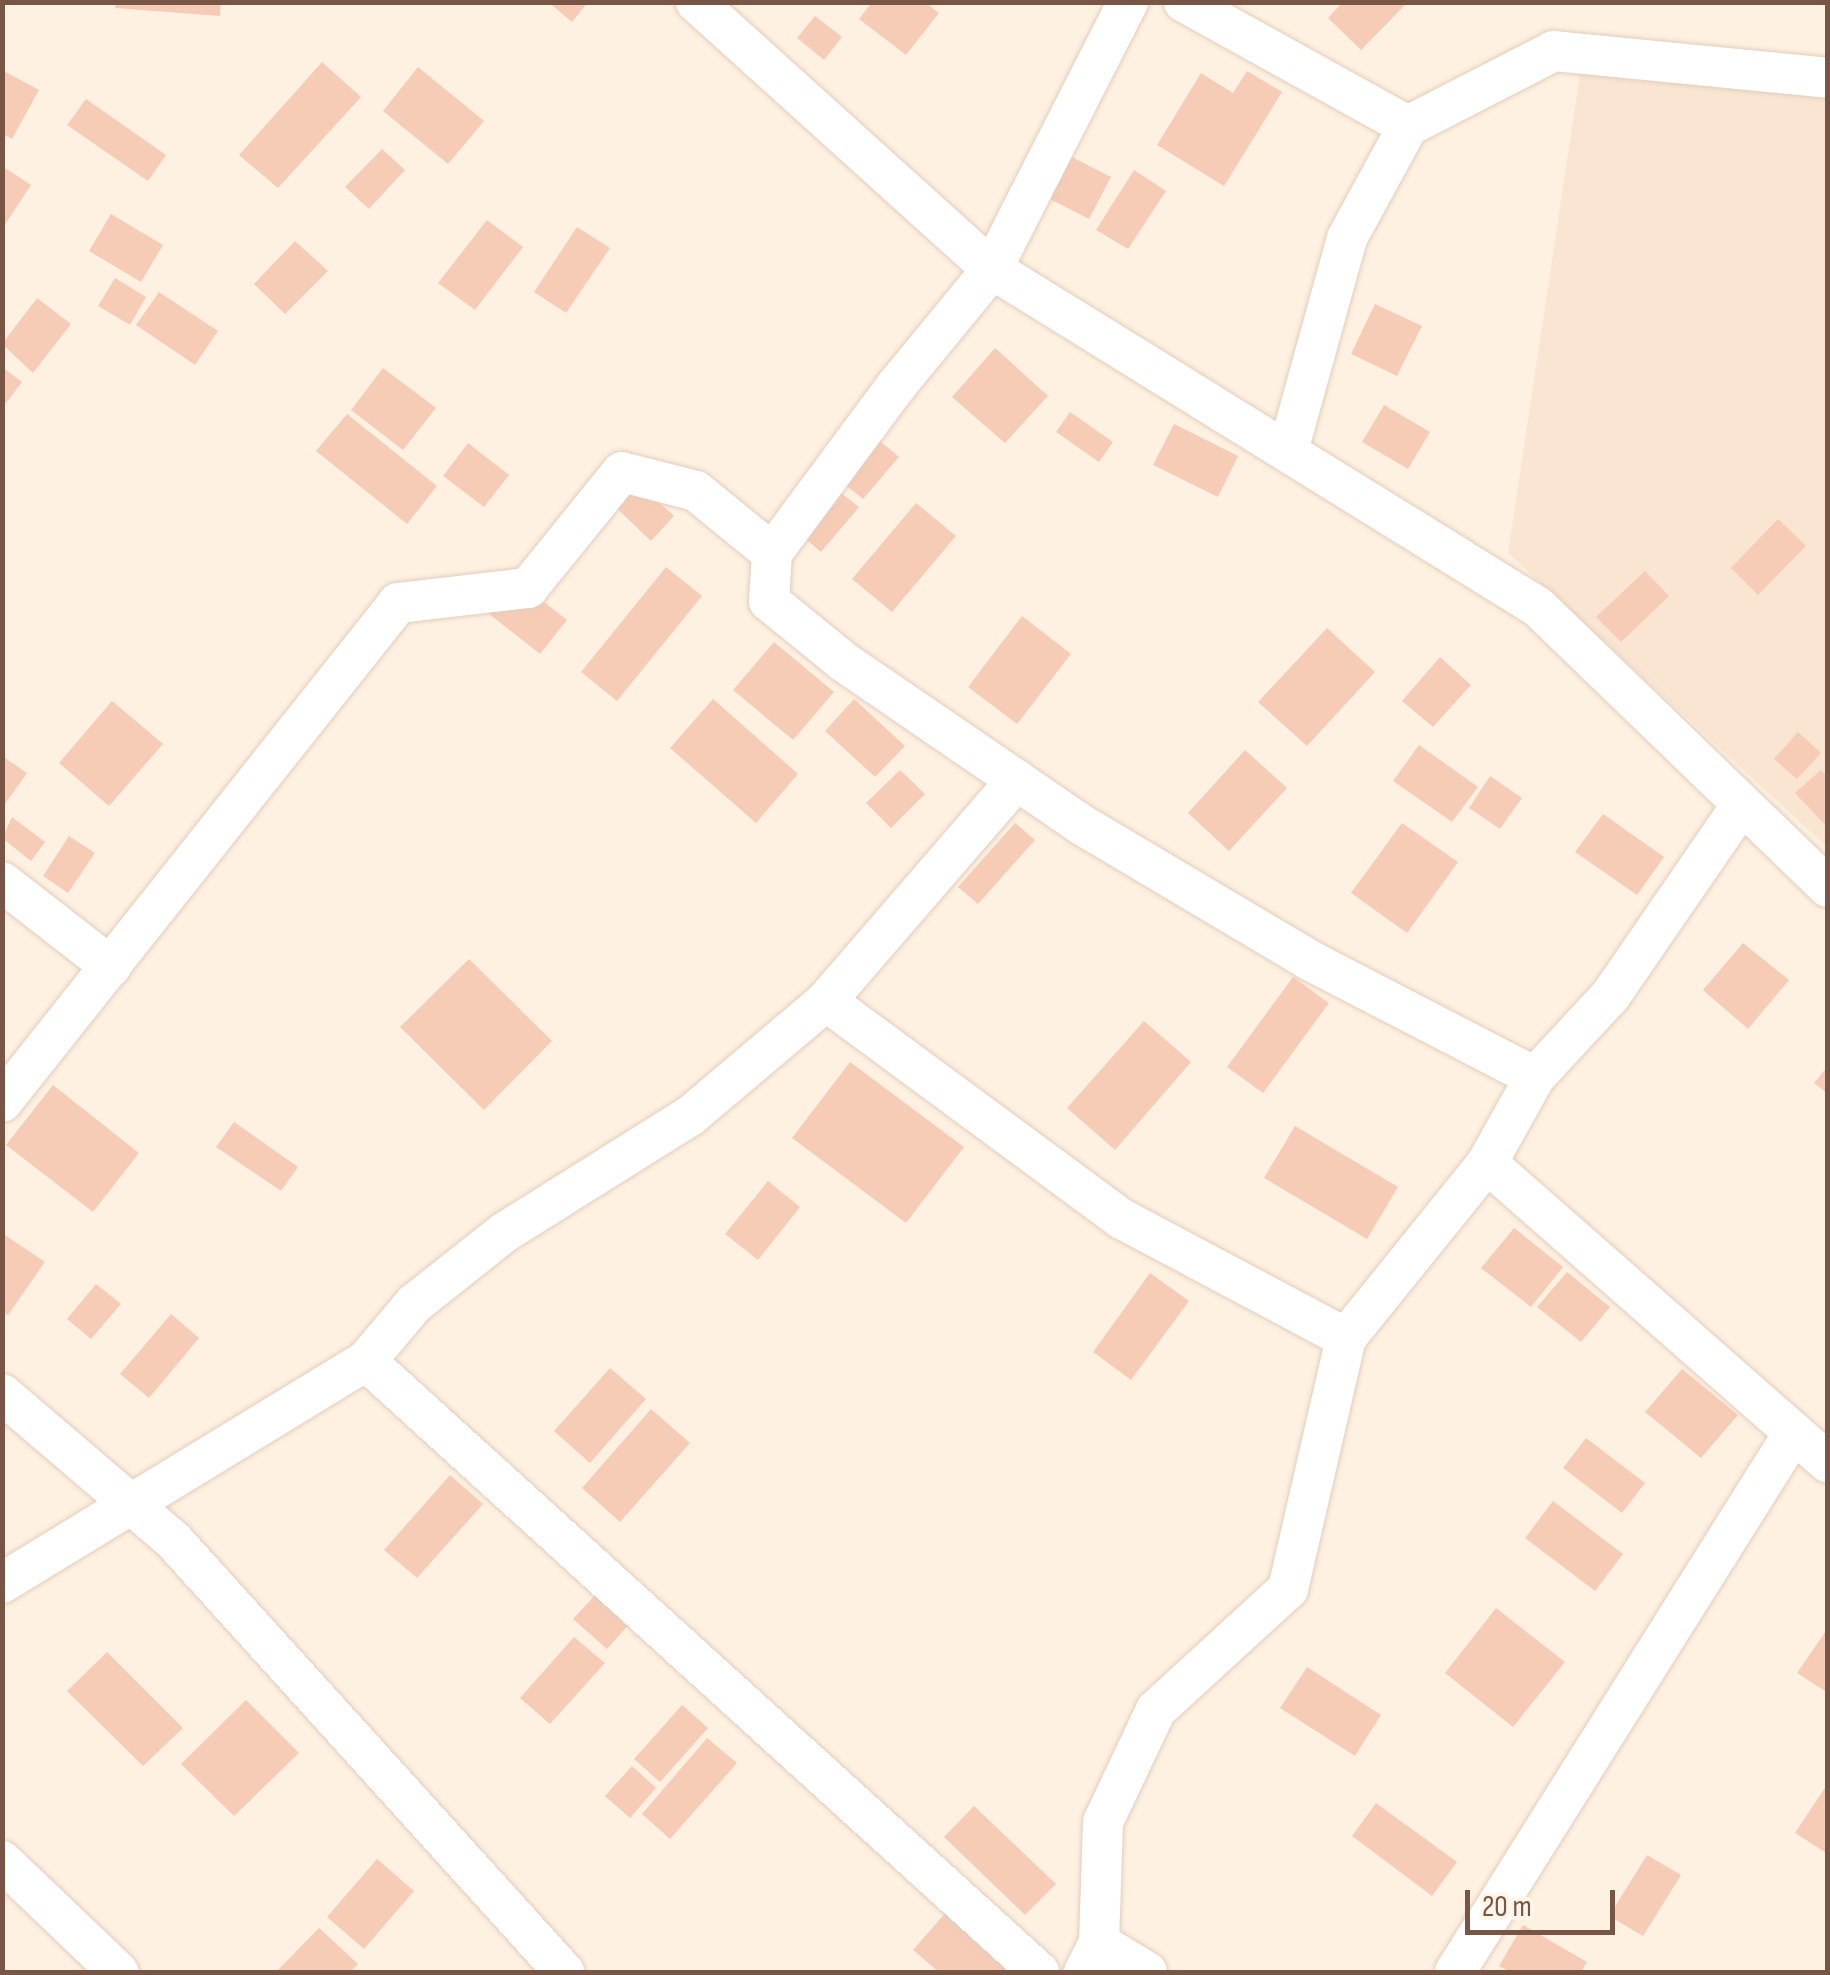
<!DOCTYPE html>
<html>
<head>
<meta charset="utf-8">
<style>
	body { margin:0 }
	#map { position:relative; width:1830px; height:1975px; overflow:hidden; background:#fef1e1; font-family:"Sofia Sans Condensed",sans-serif }
	div>[style] { position:absolute }
	.residential>* { inset:0; background:#f9e5d1 }
	.building>* { inset:0; background:#f6ccb6 }
	.roads { filter:drop-shadow(0 0 2px #e3cdbc) drop-shadow(0 0 2px #e3cdbc) }
	.street>* { height:40px; margin:-20px; padding:0 20px; transform-origin:20px; border-radius:20px; background:#fff }
	span { translate:-50% -50%; white-space:nowrap; text-align:center; line-height:1.15; -webkit-text-stroke:8px #fff5e9; paint-order:stroke }
	.frame { position:absolute; inset:0; border:5px solid #785545; pointer-events:none }
	.scale { position:absolute; left:1465px; top:1890px; width:150px; height:45px; box-sizing:border-box; border:5px solid #785545; border-top:0; padding-left:12px; font-size:30px; line-height:35px; white-space:nowrap; color:#785545; -webkit-text-stroke:8px #fff5e9; paint-order:stroke }
</style>
</head>
<body>
<div id="map">
	<div class="residential">
		<div style="clip-path:polygon(1583px 54px,1828px 94px,1827px 847px,1508px 553px)"></div>
	</div>
	<div class="building">
		<div style="clip-path:polygon(116px 2px,221px 2px,220px 16px,115px 8px)"></div>
		<div style="clip-path:polygon(548px 2px,588px 2px,572px 22px)"></div>
		<div style="clip-path:polygon(872px 2px,925px 2px,939px 13px,906px 55px,859px 19px)"></div>
		<div style="clip-path:polygon(1343px 2px,1408px 2px,1361px 50px,1328px 18px)"></div>
		<div style="clip-path:polygon(815px 16px,842px 37px,824px 60px,797px 38px)"></div>
		<div style="clip-path:polygon(322px 62px,361px 97px,278px 188px,239px 155px)"></div>
		<div style="clip-path:polygon(418px 67px,484px 121px,448px 164px,383px 111px)"></div>
		<div style="clip-path:polygon(2px 70px,39px 90px,12px 139px,2px 133px)"></div>
		<div style="clip-path:polygon(1247px 71px,1282px 92px,1224px 186px,1157px 145px,1201px 73px,1233px 93px)"></div>
		<div style="clip-path:polygon(86px 99px,166px 155px,148px 181px,67px 125px)"></div>
		<div style="clip-path:polygon(382px 149px,405px 170px,369px 209px,345px 187px)"></div>
		<div style="clip-path:polygon(1058px 150px,1111px 177px,1089px 219px,1036px 192px)"></div>
		<div style="clip-path:polygon(2px 166px,31px 185px,2px 229px)"></div>
		<div style="clip-path:polygon(1134px 170px,1166px 191px,1128px 249px,1096px 230px)"></div>
		<div style="clip-path:polygon(111px 214px,163px 245px,141px 282px,89px 251px)"></div>
		<div style="clip-path:polygon(487px 220px,523px 247px,475px 310px,438px 283px)"></div>
		<div style="clip-path:polygon(577px 227px,610px 248px,566px 313px,534px 292px)"></div>
		<div style="clip-path:polygon(295px 241px,328px 271px,285px 314px,254px 284px)"></div>
		<div style="clip-path:polygon(115px 278px,146px 297px,130px 325px,98px 306px)"></div>
		<div style="clip-path:polygon(159px 292px,218px 331px,195px 365px,136px 325px)"></div>
		<div style="clip-path:polygon(37px 298px,71px 324px,33px 373px,2px 344px)"></div>
		<div style="clip-path:polygon(1375px 304px,1422px 326px,1397px 376px,1351px 354px)"></div>
		<div style="clip-path:polygon(995px 348px,1048px 396px,1005px 443px,952px 397px)"></div>
		<div style="clip-path:polygon(2px 367px,22px 382px,6px 403px,2px 401px)"></div>
		<div style="clip-path:polygon(383px 368px,436px 408px,403px 450px,351px 410px)"></div>
		<div style="clip-path:polygon(1384px 405px,1430px 432px,1408px 469px,1362px 442px)"></div>
		<div style="clip-path:polygon(1070px 412px,1113px 442px,1099px 462px,1056px 432px)"></div>
		<div style="clip-path:polygon(347px 414px,437px 486px,407px 524px,316px 451px)"></div>
		<div style="clip-path:polygon(1174px 424px,1238px 456px,1218px 497px,1153px 465px)"></div>
		<div style="clip-path:polygon(875px 437px,899px 457px,863px 499px,839px 480px)"></div>
		<div style="clip-path:polygon(468px 443px,509px 475px,484px 507px,443px 476px)"></div>
		<div style="clip-path:polygon(614px 461px,674px 516px,651px 541px,592px 485px)"></div>
		<div style="clip-path:polygon(832px 486px,859px 507px,821px 552px,795px 530px)"></div>
		<div style="clip-path:polygon(916px 503px,956px 536px,892px 612px,852px 579px)"></div>
		<div style="clip-path:polygon(1778px 519px,1806px 546px,1758px 595px,1731px 568px)"></div>
		<div style="clip-path:polygon(666px 567px,702px 596px,617px 701px,581px 672px)"></div>
		<div style="clip-path:polygon(1645px 571px,1669px 596px,1621px 642px,1596px 617px)"></div>
		<div style="clip-path:polygon(511px 576px,567px 620px,540px 654px,484px 610px)"></div>
		<div style="clip-path:polygon(1022px 616px,1071px 654px,1017px 724px,968px 687px)"></div>
		<div style="clip-path:polygon(1327px 628px,1375px 672px,1307px 746px,1258px 702px)"></div>
		<div style="clip-path:polygon(774px 642px,834px 692px,793px 740px,733px 690px)"></div>
		<div style="clip-path:polygon(1440px 657px,1471px 685px,1433px 727px,1402px 701px)"></div>
		<div style="clip-path:polygon(713px 699px,798px 774px,756px 823px,670px 748px)"></div>
		<div style="clip-path:polygon(854px 699px,905px 746px,875px 777px,825px 731px)"></div>
		<div style="clip-path:polygon(112px 701px,163px 744px,109px 806px,59px 763px)"></div>
		<div style="clip-path:polygon(1798px 732px,1821px 753px,1797px 779px,1774px 759px)"></div>
		<div style="clip-path:polygon(1419px 745px,1478px 787px,1452px 822px,1393px 781px)"></div>
		<div style="clip-path:polygon(1245px 750px,1287px 788px,1229px 851px,1188px 813px)"></div>
		<div style="clip-path:polygon(2px 756px,27px 773px,2px 808px)"></div>
		<div style="clip-path:polygon(900px 770px,925px 794px,891px 828px,866px 803px)"></div>
		<div style="clip-path:polygon(1821px 770px,1828px 778px,1828px 828px,1795px 793px)"></div>
		<div style="clip-path:polygon(1490px 776px,1522px 798px,1500px 829px,1469px 808px)"></div>
		<div style="clip-path:polygon(1603px 814px,1664px 857px,1637px 895px,1575px 852px)"></div>
		<div style="clip-path:polygon(12px 817px,45px 842px,31px 861px,2px 838px)"></div>
		<div style="clip-path:polygon(1015px 823px,1035px 840px,978px 904px,958px 887px)"></div>
		<div style="clip-path:polygon(1402px 823px,1458px 862px,1407px 933px,1351px 893px)"></div>
		<div style="clip-path:polygon(69px 836px,95px 853px,68px 893px,43px 876px)"></div>
		<div style="clip-path:polygon(1743px 943px,1789px 980px,1748px 1029px,1703px 990px)"></div>
		<div style="clip-path:polygon(469px 959px,552px 1041px,484px 1110px,400px 1027px)"></div>
		<div style="clip-path:polygon(1293px 977px,1329px 1003px,1263px 1093px,1227px 1067px)"></div>
		<div style="clip-path:polygon(1144px 1021px,1191px 1062px,1115px 1150px,1067px 1108px)"></div>
		<div style="clip-path:polygon(850px 1062px,964px 1147px,906px 1223px,792px 1138px)"></div>
		<div style="clip-path:polygon(1828px 1066px,1828px 1094px,1814px 1083px)"></div>
		<div style="clip-path:polygon(53px 1085px,139px 1153px,93px 1212px,6px 1145px)"></div>
		<div style="clip-path:polygon(234px 1122px,298px 1167px,281px 1191px,216px 1147px)"></div>
		<div style="clip-path:polygon(1295px 1126px,1398px 1187px,1367px 1239px,1264px 1178px)"></div>
		<div style="clip-path:polygon(768px 1181px,800px 1207px,758px 1260px,725px 1234px)"></div>
		<div style="clip-path:polygon(1514px 1228px,1563px 1267px,1531px 1307px,1481px 1268px)"></div>
		<div style="clip-path:polygon(2px 1233px,45px 1262px,8px 1315px,2px 1312px)"></div>
		<div style="clip-path:polygon(1567px 1272px,1610px 1307px,1581px 1342px,1537px 1307px)"></div>
		<div style="clip-path:polygon(1150px 1273px,1189px 1301px,1131px 1380px,1093px 1352px)"></div>
		<div style="clip-path:polygon(96px 1284px,121px 1304px,91px 1339px,67px 1319px)"></div>
		<div style="clip-path:polygon(171px 1314px,199px 1338px,149px 1398px,120px 1374px)"></div>
		<div style="clip-path:polygon(610px 1368px,646px 1399px,590px 1463px,554px 1431px)"></div>
		<div style="clip-path:polygon(1682px 1369px,1738px 1415px,1701px 1458px,1645px 1412px)"></div>
		<div style="clip-path:polygon(651px 1409px,690px 1443px,620px 1522px,582px 1488px)"></div>
		<div style="clip-path:polygon(1586px 1438px,1645px 1483px,1622px 1513px,1563px 1468px)"></div>
		<div style="clip-path:polygon(450px 1475px,483px 1504px,417px 1578px,384px 1550px)"></div>
		<div style="clip-path:polygon(1553px 1501px,1623px 1554px,1595px 1591px,1525px 1538px)"></div>
		<div style="clip-path:polygon(598px 1592px,631px 1622px,607px 1649px,573px 1619px)"></div>
		<div style="clip-path:polygon(1496px 1608px,1565px 1662px,1513px 1727px,1445px 1673px)"></div>
		<div style="clip-path:polygon(1828px 1628px,1828px 1693px,1797px 1673px)"></div>
		<div style="clip-path:polygon(574px 1637px,605px 1663px,550px 1724px,520px 1698px)"></div>
		<div style="clip-path:polygon(107px 1652px,183px 1728px,143px 1766px,67px 1691px)"></div>
		<div style="clip-path:polygon(1307px 1667px,1381px 1715px,1355px 1756px,1280px 1708px)"></div>
		<div style="clip-path:polygon(246px 1700px,299px 1753px,234px 1816px,181px 1764px)"></div>
		<div style="clip-path:polygon(682px 1705px,708px 1728px,660px 1782px,634px 1759px)"></div>
		<div style="clip-path:polygon(707px 1738px,737px 1763px,670px 1839px,642px 1814px)"></div>
		<div style="clip-path:polygon(632px 1766px,656px 1788px,630px 1818px,605px 1796px)"></div>
		<div style="clip-path:polygon(1828px 1783px,1828px 1854px,1795px 1833px)"></div>
		<div style="clip-path:polygon(1376px 1803px,1457px 1862px,1432px 1896px,1352px 1836px)"></div>
		<div style="clip-path:polygon(974px 1806px,1056px 1884px,1025px 1915px,944px 1837px)"></div>
		<div style="clip-path:polygon(1647px 1855px,1681px 1875px,1643px 1936px,1609px 1916px)"></div>
		<div style="clip-path:polygon(377px 1859px,414px 1891px,364px 1949px,327px 1917px)"></div>
		<div style="clip-path:polygon(947px 1911px,1017px 1972px,939px 1972px,913px 1950px)"></div>
		<div style="clip-path:polygon(1523px 1925px,1587px 1962px,1581px 1972px,1510px 1972px,1499px 1966px)"></div>
		<div style="clip-path:polygon(319px 1928px,358px 1964px,350px 1972px,276px 1972px)"></div>
	</div>
	<div class="roads">
		<div class="street">
			<div style="left:696px;top:2px;width:399px;rotate:42.1deg"></div>
			<div style="left:992px;top:269px;width:642px;rotate:31.76deg"></div>
			<div style="left:1538px;top:607px;width:403px;rotate:44deg"></div>
			<div style="left:1184px;top:2px;width:256px;rotate:29deg"></div>
			<div style="left:1288px;top:451px;width:221px;rotate:-74.5deg"></div>
			<div style="left:1347px;top:238px;width:128px;rotate:-61.4deg"></div>
			<div style="left:1408px;top:126px;width:164px;rotate:-27.2deg"></div>
			<div style="left:1554px;top:51px;width:275px;rotate:5.6deg"></div>
			<div style="left:772px;top:553px;width:48px;rotate:93.6deg"></div>
			<div style="left:769px;top:601px;width:97px;rotate:39.1deg"></div>
			<div style="left:844px;top:662px;width:288px;rotate:34.4deg"></div>
			<div style="left:1082px;top:825px;width:264px;rotate:30.7deg"></div>
			<div style="left:1309px;top:960px;width:254px;rotate:27.4deg"></div>
			<div style="left:2px;top:882px;width:138px;rotate:37.9deg"></div>
			<div style="left:826px;top:1001px;width:368px;rotate:36.4deg"></div>
			<div style="left:1122px;top:1219px;width:254px;rotate:28deg"></div>
			<div style="left:2px;top:1102px;width:637px;rotate:-51.56deg"></div>
			<div style="left:398px;top:603px;width:131px;rotate:-6.6deg"></div>
			<div style="left:528px;top:588px;width:149px;rotate:-51deg"></div>
			<div style="left:622px;top:472px;width:76px;rotate:14.4deg"></div>
			<div style="left:696px;top:491px;width:98px;rotate:39.2deg"></div>
			<div style="left:772px;top:553px;width:208px;rotate:-53.4deg"></div>
			<div style="left:896px;top:386px;width:151px;rotate:-50.6deg"></div>
			<div style="left:992px;top:269px;width:300px;rotate:-63deg"></div>
			<div style="left:1487px;top:1163px;width:454px;rotate:41.3deg"></div>
			<div style="left:366px;top:1361px;width:909px;rotate:42.24deg"></div>
			<div style="left:2px;top:1394px;width:225px;rotate:40.5deg"></div>
			<div style="left:173px;top:1540px;width:583px;rotate:47.85deg"></div>
			<div style="left:2px;top:1583px;width:426px;rotate:-31.4deg"></div>
			<div style="left:366px;top:1361px;width:75px;rotate:-49.9deg"></div>
			<div style="left:414px;top:1304px;width:116px;rotate:-38.4deg"></div>
			<div style="left:505px;top:1232px;width:218px;rotate:-32.1deg"></div>
			<div style="left:690px;top:1116px;width:178px;rotate:-40.2deg"></div>
			<div style="left:826px;top:1001px;width:292px;rotate:-49.2deg"></div>
			<div style="left:2px;top:1861px;width:161px;rotate:43.7deg"></div>
			<div style="left:1099px;top:1943px;width:56px;rotate:31.1deg"></div>
			<div style="left:1084px;top:1972px;width:33px;rotate:-63deg"></div>
			<div style="left:1099px;top:1943px;width:121px;rotate:-88.1deg"></div>
			<div style="left:1103px;top:1822px;width:124px;rotate:-64.7deg"></div>
			<div style="left:1156px;top:1710px;width:179px;rotate:-42.5deg"></div>
			<div style="left:1288px;top:1589px;width:258px;rotate:-77deg"></div>
			<div style="left:1346px;top:1338px;width:225px;rotate:-51.1deg"></div>
			<div style="left:1487px;top:1163px;width:98px;rotate:-60.8deg"></div>
			<div style="left:1535px;top:1077px;width:112px;rotate:-47.2deg"></div>
			<div style="left:1611px;top:995px;width:229px;rotate:-55.5deg"></div>
			<div style="left:1455px;top:1972px;width:635px;rotate:-57.86deg"></div>
		</div>
	</div>
	<div class="frame"></div>
	<div class="scale">20 m</div>
</div>
</body>
</html>
